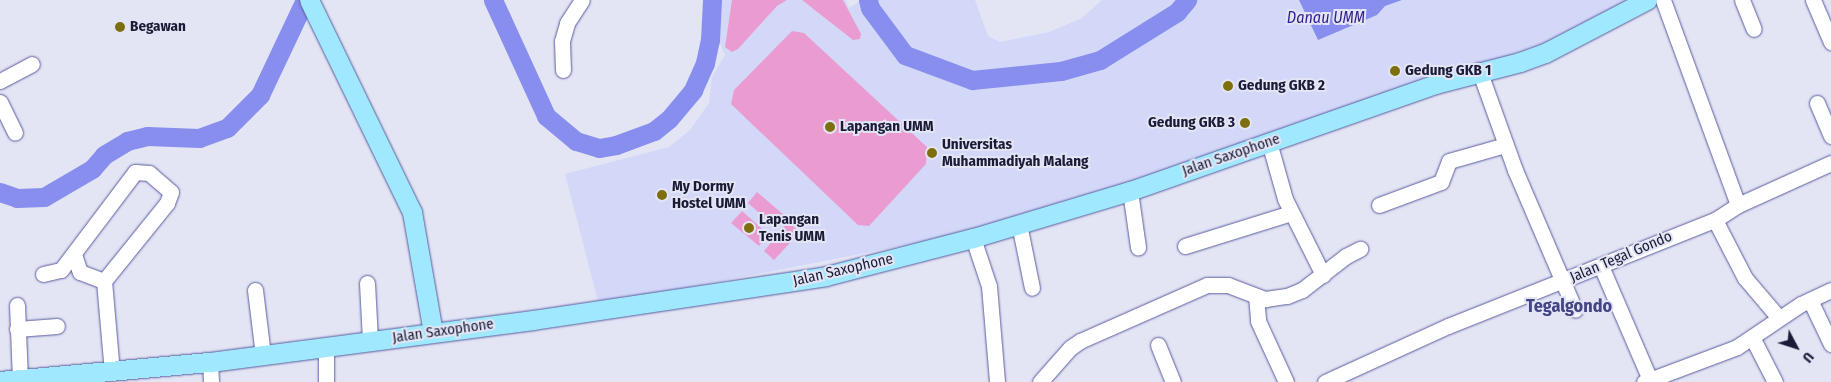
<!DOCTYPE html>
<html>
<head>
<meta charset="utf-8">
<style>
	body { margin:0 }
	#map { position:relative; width:1831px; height:382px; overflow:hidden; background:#e3e5f4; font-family:"Fira Sans Condensed",sans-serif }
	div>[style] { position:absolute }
	.built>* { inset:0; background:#d3d8f9 }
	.green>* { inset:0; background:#ea9cd1 }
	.water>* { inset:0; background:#888eee }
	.river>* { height:19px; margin:-9.5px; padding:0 9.5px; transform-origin:9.5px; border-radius:9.5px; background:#888eee }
	.roads { filter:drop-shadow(0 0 1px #585c9f) drop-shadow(0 0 1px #585c9f) }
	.minor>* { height:15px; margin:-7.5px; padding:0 7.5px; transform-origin:7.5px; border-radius:7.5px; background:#fff }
	.major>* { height:19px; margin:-9.5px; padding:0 9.5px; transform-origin:9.5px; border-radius:9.5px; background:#9fe8fd }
	.dots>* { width:14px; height:14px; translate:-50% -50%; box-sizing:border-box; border:2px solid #e3e5f4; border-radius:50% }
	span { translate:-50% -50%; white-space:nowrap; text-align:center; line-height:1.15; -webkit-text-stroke:4px #e3e5f4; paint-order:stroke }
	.poi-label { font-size:15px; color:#1a1c37; font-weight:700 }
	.left { translate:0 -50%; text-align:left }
	.right { translate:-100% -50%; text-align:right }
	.street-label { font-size:15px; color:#1a1c37 }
	.water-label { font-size:16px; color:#301f8e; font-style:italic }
	.quarter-label { font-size:18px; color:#434585; font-weight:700 }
	.north { position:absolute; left:1771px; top:322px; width:50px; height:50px; -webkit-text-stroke:4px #e3e5f4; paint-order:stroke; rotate:130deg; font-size:14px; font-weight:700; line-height:20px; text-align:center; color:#1a1c37 }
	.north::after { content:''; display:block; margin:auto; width:18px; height:22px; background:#1a1c37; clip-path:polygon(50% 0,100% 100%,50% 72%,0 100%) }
</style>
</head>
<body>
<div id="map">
	<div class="built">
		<div style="clip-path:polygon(721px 0,846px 0,849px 8px,861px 0,975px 0,988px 36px,1000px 42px,1049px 32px,1082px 18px,1102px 0,1638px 0,1547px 42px,1340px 114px,1116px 187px,947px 237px,599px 305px,565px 174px,669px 147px,690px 130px,709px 103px,712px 77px,725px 55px,718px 39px)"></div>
	</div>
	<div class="green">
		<div style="clip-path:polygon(732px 0,787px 0,777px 6px,738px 49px,732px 52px,725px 47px)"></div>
		<div style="clip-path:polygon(802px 0,843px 0,861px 34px,860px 39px,853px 40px)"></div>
		<div style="clip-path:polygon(792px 31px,804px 33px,927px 147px,926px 164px,869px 226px,858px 225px,731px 104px,734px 90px)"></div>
		<div style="clip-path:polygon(757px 192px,784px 215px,775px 227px,748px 203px)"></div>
		<div style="clip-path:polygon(742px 211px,768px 234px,759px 246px,731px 223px)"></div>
		<div style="clip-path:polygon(788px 222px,800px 232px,774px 260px,764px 251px)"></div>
	</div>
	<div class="water">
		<div style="clip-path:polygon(1299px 0,1402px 0,1385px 6px,1377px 15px,1318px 40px)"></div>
	</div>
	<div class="river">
		<div style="left:493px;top:0;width:128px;rotate:65.4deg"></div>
		<div style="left:546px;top:116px;width:39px;rotate:40deg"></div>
		<div style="left:576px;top:141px;width:24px;rotate:17deg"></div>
		<div style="left:599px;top:148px;width:17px;rotate:-10deg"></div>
		<div style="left:616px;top:145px;width:40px;rotate:-20.2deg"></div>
		<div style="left:654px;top:131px;width:19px;rotate:-39deg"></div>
		<div style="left:669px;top:119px;width:38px;rotate:-50deg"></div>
		<div style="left:693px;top:90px;width:30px;rotate:-66deg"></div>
		<div style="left:705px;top:63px;width:24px;rotate:-78deg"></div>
		<div style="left:710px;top:40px;width:40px;rotate:-87.1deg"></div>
		<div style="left:868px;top:0;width:8px;rotate:76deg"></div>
		<div style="left:870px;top:8px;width:59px;rotate:53.3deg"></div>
		<div style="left:905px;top:55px;width:72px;rotate:20.5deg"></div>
		<div style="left:972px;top:80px;width:89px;rotate:-5.8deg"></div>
		<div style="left:1061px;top:71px;width:41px;rotate:-15.8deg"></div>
		<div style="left:1100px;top:60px;width:91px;rotate:-31.9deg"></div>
		<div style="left:1177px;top:12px;width:16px;rotate:-50deg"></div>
		<div style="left:0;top:192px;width:18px;rotate:19deg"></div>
		<div style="left:17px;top:198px;width:27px;rotate:-2deg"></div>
		<div style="left:44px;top:197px;width:56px;rotate:-30.3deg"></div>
		<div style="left:92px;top:169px;width:18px;rotate:-49deg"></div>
		<div style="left:104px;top:155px;width:27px;rotate:-31deg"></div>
		<div style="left:127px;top:141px;width:21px;rotate:-14deg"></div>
		<div style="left:147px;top:136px;width:52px;rotate:2.2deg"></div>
		<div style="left:199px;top:138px;width:30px;rotate:-20deg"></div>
		<div style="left:227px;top:128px;width:47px;rotate:-45deg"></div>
		<div style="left:260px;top:95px;width:105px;rotate:-64.7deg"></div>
	</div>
	<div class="roads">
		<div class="minor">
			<div style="left:1663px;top:0;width:218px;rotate:69.9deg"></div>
			<div style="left:1742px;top:0;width:31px;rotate:68deg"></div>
			<div style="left:1813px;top:0;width:46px;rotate:66.8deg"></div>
			<div style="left:563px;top:70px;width:29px;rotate:-92deg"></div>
			<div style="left:562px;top:41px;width:19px;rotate:-74deg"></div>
			<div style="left:567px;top:23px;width:27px;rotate:-57deg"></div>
			<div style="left:1479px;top:70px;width:106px;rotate:70.2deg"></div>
			<div style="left:1515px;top:170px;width:152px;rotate:66.8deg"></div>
			<div style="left:0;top:81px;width:36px;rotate:-28deg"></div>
			<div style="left:0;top:102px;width:34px;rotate:64deg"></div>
			<div style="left:1817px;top:103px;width:36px;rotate:67deg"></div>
			<div style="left:1269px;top:142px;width:59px;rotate:74.3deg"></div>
			<div style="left:1285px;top:199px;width:85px;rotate:63.4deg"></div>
			<div style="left:1130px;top:191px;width:57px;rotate:81.9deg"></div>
			<div style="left:1379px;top:205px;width:66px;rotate:-20.4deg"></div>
			<div style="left:1441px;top:182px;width:22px;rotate:-69deg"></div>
			<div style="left:1449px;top:161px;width:58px;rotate:-15.9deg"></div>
			<div style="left:1715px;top:220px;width:65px;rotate:62.7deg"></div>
			<div style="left:1745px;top:278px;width:52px;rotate:49.6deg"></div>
			<div style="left:1019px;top:224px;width:65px;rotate:78.5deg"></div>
			<div style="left:973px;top:238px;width:51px;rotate:71.6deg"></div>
			<div style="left:989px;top:286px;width:96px;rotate:85.2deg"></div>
			<div style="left:1185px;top:246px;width:111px;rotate:-17.3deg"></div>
			<div style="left:74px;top:254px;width:19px;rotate:72deg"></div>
			<div style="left:80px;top:272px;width:26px;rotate:21deg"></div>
			<div style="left:1601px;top:266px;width:124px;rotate:66.7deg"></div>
			<div style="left:43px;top:274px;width:18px;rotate:-13deg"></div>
			<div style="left:61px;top:270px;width:123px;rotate:-52.9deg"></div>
			<div style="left:135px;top:172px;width:14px;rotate:4deg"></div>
			<div style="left:149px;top:173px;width:29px;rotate:41deg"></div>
			<div style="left:171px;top:192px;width:12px;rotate:110deg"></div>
			<div style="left:167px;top:203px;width:100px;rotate:128.9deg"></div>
			<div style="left:104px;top:281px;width:91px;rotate:85deg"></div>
			<div style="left:367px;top:283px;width:58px;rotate:87deg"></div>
			<div style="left:255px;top:290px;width:65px;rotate:83deg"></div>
			<div style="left:1256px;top:296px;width:25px;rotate:85deg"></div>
			<div style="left:1258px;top:321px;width:67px;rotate:65.3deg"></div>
			<div style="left:1810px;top:300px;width:49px;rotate:64.5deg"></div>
			<div style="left:17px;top:305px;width:74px;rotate:87.7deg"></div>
			<div style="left:17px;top:329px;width:40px;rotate:-4.3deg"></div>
			<div style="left:1753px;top:339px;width:48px;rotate:62.9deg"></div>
			<div style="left:1158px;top:345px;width:40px;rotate:68deg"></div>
			<div style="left:326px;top:347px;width:35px;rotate:90deg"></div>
			<div style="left:210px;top:362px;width:20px;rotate:87deg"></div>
			<div style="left:1040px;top:382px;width:45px;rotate:-48.6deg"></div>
			<div style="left:1070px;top:348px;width:12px;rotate:-35deg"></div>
			<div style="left:1080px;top:341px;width:139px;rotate:-23.8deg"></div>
			<div style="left:1207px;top:285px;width:21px"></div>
			<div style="left:1228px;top:285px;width:40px;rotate:21deg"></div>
			<div style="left:1265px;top:299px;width:22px;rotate:-8deg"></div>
			<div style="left:1287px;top:296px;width:16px;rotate:-22deg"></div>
			<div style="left:1302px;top:290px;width:56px;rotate:-37.7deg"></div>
			<div style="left:1346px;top:256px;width:16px;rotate:-27deg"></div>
			<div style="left:1325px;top:382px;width:135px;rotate:-24.5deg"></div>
			<div style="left:1448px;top:326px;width:287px;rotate:-21.7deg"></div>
			<div style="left:1715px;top:220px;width:27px;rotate:-33deg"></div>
			<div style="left:1738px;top:205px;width:102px;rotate:-24.3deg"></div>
			<div style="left:1644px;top:382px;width:99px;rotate:-20.6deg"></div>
			<div style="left:1737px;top:347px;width:77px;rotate:-33.9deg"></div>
			<div style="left:1801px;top:304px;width:33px;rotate:-25deg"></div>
		</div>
		<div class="major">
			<div style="left:309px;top:0;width:236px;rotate:64.1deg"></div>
			<div style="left:412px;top:212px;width:122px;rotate:80.1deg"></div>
			<div style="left:0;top:381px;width:211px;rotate:-5.2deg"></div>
			<div style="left:210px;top:362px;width:326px;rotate:-7.4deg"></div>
			<div style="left:533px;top:320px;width:296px;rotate:-8.5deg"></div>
			<div style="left:826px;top:276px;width:152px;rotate:-14.5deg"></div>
			<div style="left:973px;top:238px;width:164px;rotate:-16.7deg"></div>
			<div style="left:1130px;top:191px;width:323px;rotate:-19.3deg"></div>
			<div style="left:1435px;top:84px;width:88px;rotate:-14.5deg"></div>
			<div style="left:1520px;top:62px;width:27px;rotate:-20deg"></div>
			<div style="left:1545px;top:53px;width:115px;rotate:-27.5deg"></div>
		</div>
	</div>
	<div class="dots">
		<div style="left:120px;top:27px;background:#7e6f0e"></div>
		<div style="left:1395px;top:71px;background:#7e6f0e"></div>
		<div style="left:1228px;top:86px;background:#7e6f0e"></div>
		<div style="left:1245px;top:123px;background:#7e6f0e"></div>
		<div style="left:830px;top:127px;background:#7e6f0e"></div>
		<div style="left:932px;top:153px;background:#7e6f0e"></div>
		<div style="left:662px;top:195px;background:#7e6f0e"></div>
		<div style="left:749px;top:228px;background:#7e6f0e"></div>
	</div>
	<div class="poi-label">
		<span class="left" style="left:130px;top:27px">Begawan</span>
		<span class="left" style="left:1405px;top:71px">Gedung GKB 1</span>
		<span class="left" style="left:1238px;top:86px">Gedung GKB 2</span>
		<span class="right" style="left:1235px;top:123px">Gedung GKB 3</span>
		<span class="left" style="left:840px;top:127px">Lapangan UMM</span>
		<span class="left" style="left:942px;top:153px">Universitas<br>Muhammadiyah Malang</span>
		<span class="left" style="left:672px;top:195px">My Dormy<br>Hostel UMM</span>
		<span class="left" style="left:759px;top:228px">Lapangan<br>Tenis UMM</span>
	</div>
	<div class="street-label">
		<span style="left:1231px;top:155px;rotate:-19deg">Jalan Saxophone</span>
		<span style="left:1621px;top:257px;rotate:-23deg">Jalan Tegal Gondo</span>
		<span style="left:843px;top:270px;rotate:-13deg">Jalan Saxophone</span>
		<span style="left:443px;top:331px;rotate:-8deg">Jalan Saxophone</span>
	</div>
	<div class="water-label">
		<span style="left:1326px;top:18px">Danau UMM</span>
	</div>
	<div class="quarter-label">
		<span style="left:1569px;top:306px">Tegalgondo</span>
	</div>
	<div class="north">U</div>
</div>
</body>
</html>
